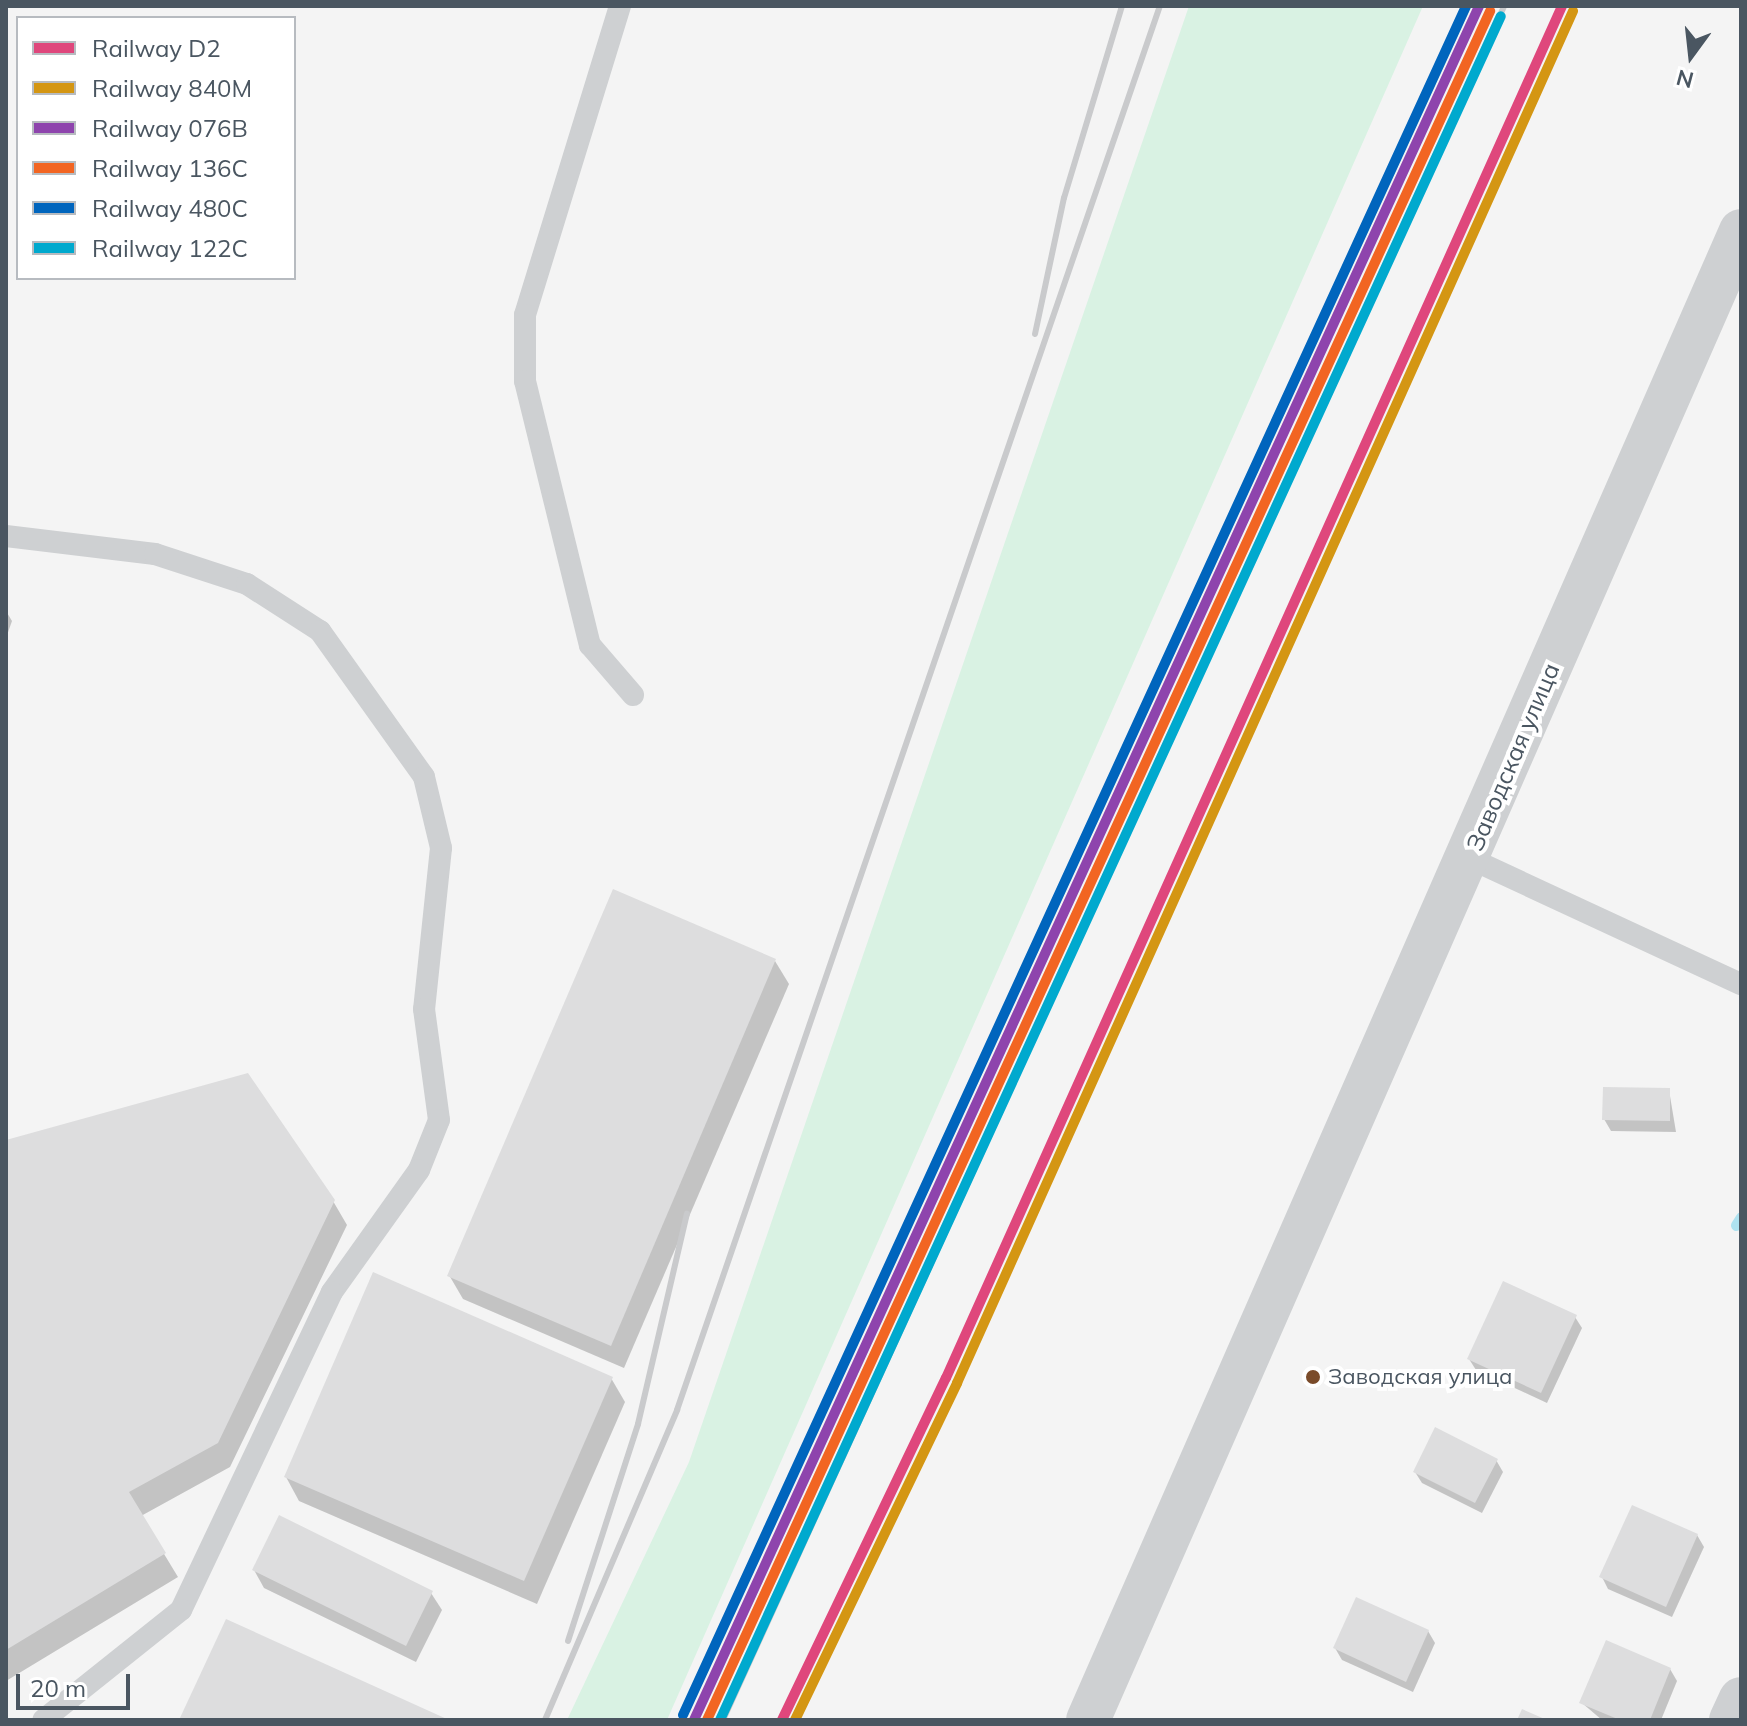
<!DOCTYPE html>
<html>
<head>
<meta charset="utf-8">
<style>
	body { margin:0 }
	#map { position:relative; width:1747px; height:1726px; overflow:hidden; background:#f4f4f4; font-family:Mulish,sans-serif }
	div>[style] { position:absolute }
	.green>* { inset:0; background:#d9f2e3 }
	.shadow>* { inset:0; background:#0003 }
	.stream>* { height:11px; margin:-5.5px; padding:0 5.5px; transform-origin:5.5px; border-radius:5.5px; background:#aee2f0 }
	.building>* { inset:0; background:#ddddde }
	.service>* { height:22px; margin:-11px; padding:0 11px; transform-origin:11px; border-radius:11px; background:#ced0d2 }
	.minor>* { height:44px; margin:-22px; padding:0 22px; transform-origin:22px; border-radius:22px; background:#ced0d2 }
	.tertiary>* { height:44px; margin:-22px; padding:0 22px; transform-origin:22px; border-radius:22px; background:#ced0d2 }
	.rail>* { height:6px; margin:-3px; padding:0 3px; transform-origin:3px; border-radius:3px; background:#c9cacc }
	.rail-1>* { height:10px; margin:-5px; padding:0 5px; transform-origin:5px; border-radius:5px; background:#df477c }
	.rail-2>* { height:10px; margin:-5px; padding:0 5px; transform-origin:5px; border-radius:5px; background:#d49613 }
	.rail-3>* { height:10px; margin:-5px; padding:0 5px; transform-origin:5px; border-radius:5px; background:#8e44ad }
	.rail-4>* { height:10px; margin:-5px; padding:0 5px; transform-origin:5px; border-radius:5px; background:#f26522 }
	.rail-5>* { height:10px; margin:-5px; padding:0 5px; transform-origin:5px; border-radius:5px; background:#0065bd }
	.rail-6>* { height:10px; margin:-5px; padding:0 5px; transform-origin:5px; border-radius:5px; background:#00a9ce }
	.dots>* { width:22px; height:22px; translate:-50% -50%; box-sizing:border-box; border:4px solid #fff; border-radius:50% }
	span { translate:-50% -50%; white-space:nowrap; text-align:center; line-height:1.15; -webkit-text-stroke:8px #fff; paint-order:stroke }
	.bus-label { font-size:22px; color:#4a5661 }
	.left { translate:0 -50%; text-align:left }
	.street-label { font-size:24px; color:#4a5661 }
	.frame { position:absolute; inset:0; border:8px solid #4a5661; pointer-events:none }
	.legend { position:absolute; left:16px; top:16px; width:280px; height:264px; box-sizing:border-box; background:#fff; border:2px solid #b7bbc0; margin:0; padding:10px 14px; list-style:none; font-size:24px; color:#4a5661 }
	.legend li { display:flex; align-items:center; gap:16px; height:40px }
	.legend b { width:40px; border:2px solid #b7bbc0 }
	.north { position:absolute; left:1651px; top:16px; width:80px; height:80px; -webkit-text-stroke:6px #fff; paint-order:stroke; rotate:195deg; font-size:22px; font-weight:700; line-height:32px; text-align:center; color:#4a5661 }
	.north::after { content:''; display:block; margin:auto; width:28px; height:36px; background:#4a5661; clip-path:polygon(50% 0,100% 100%,50% 72%,0 100%) }
	.scale { position:absolute; left:16px; top:1674px; width:114px; height:36px; box-sizing:border-box; border:4px solid #4a5661; border-top:0; padding-left:10px; font-size:24px; line-height:28px; white-space:nowrap; color:#4a5661; -webkit-text-stroke:6px #fff; paint-order:stroke }
</style>
</head>
<body>
<div id="map">
	<div class="green">
		<div style="clip-path:polygon(1189px 6px,1423px 6px,667px 1720px,567px 1720px,689px 1462px)"></div>
	</div>
	<div class="shadow">
		<div style="clip-path:polygon(6px 611px,12px 621px,6px 638px)"></div>
		<div style="clip-path:polygon(775px 961px,789px 984px,624px 1368px,463px 1299px,449px 1275px)"></div>
		<div style="clip-path:polygon(1669px 1090px,1676px 1132px,1611px 1131px,1604px 1119px)"></div>
		<div style="clip-path:polygon(6px 1143px,333px 1201px,347px 1225px,230px 1467px,141px 1516px,178px 1577px,6px 1681px)"></div>
		<div style="clip-path:polygon(1575px 1317px,1582px 1328px,1547px 1403px,1476px 1370px,1469px 1359px)"></div>
		<div style="clip-path:polygon(611px 1378px,625px 1402px,537px 1604px,299px 1501px,286px 1477px)"></div>
		<div style="clip-path:polygon(1496px 1460px,1503px 1472px,1482px 1513px,1422px 1483px,1415px 1472px)"></div>
		<div style="clip-path:polygon(1697px 1535px,1704px 1547px,1672px 1617px,1608px 1589px,1602px 1577px)"></div>
		<div style="clip-path:polygon(254px 1570px,431px 1593px,442px 1610px,416px 1662px,264px 1588px)"></div>
		<div style="clip-path:polygon(1428px 1631px,1435px 1643px,1413px 1692px,1342px 1660px,1335px 1648px)"></div>
		<div style="clip-path:polygon(1670px 1669px,1677px 1681px,1661px 1720px,1602px 1720px,1582px 1703px)"></div>
	</div>
	<div class="stream">
		<div style="left:1736px;top:1225px;width:9px;rotate:-58deg"></div>
	</div>
	<div class="building">
		<div style="clip-path:polygon(613px 889px,776px 959px,611px 1346px,447px 1276px)"></div>
		<div style="clip-path:polygon(248px 1073px,335px 1200px,218px 1443px,129px 1492px,166px 1553px,6px 1650px,6px 1140px)"></div>
		<div style="clip-path:polygon(1603px 1087px,1670px 1088px,1670px 1121px,1602px 1120px)"></div>
		<div style="clip-path:polygon(373px 1272px,613px 1377px,524px 1581px,284px 1477px)"></div>
		<div style="clip-path:polygon(1503px 1281px,1577px 1315px,1541px 1393px,1467px 1359px)"></div>
		<div style="clip-path:polygon(1435px 1427px,1498px 1459px,1475px 1503px,1413px 1472px)"></div>
		<div style="clip-path:polygon(1632px 1505px,1698px 1534px,1666px 1607px,1599px 1577px)"></div>
		<div style="clip-path:polygon(279px 1515px,433px 1591px,406px 1646px,252px 1570px)"></div>
		<div style="clip-path:polygon(1356px 1597px,1429px 1630px,1406px 1682px,1333px 1648px)"></div>
		<div style="clip-path:polygon(226px 1619px,449px 1720px,179px 1720px)"></div>
		<div style="clip-path:polygon(1606px 1640px,1671px 1668px,1650px 1720px,1620px 1720px,1579px 1703px)"></div>
		<div style="clip-path:polygon(1522px 1709px,1547px 1720px,1517px 1720px)"></div>
	</div>
	<div class="service">
		<div style="left:620px;top:6px;width:323px;rotate:107.1deg"></div>
		<div style="left:525px;top:315px;width:66px;rotate:90deg"></div>
		<div style="left:525px;top:381px;width:272px;rotate:76.2deg"></div>
		<div style="left:590px;top:645px;width:66px;rotate:49.3deg"></div>
		<div style="left:6px;top:536px;width:150px;rotate:6.9deg"></div>
		<div style="left:155px;top:554px;width:97px;rotate:18.1deg"></div>
		<div style="left:247px;top:584px;width:87px;rotate:32.8deg"></div>
		<div style="left:320px;top:631px;width:179px;rotate:54.5deg"></div>
		<div style="left:424px;top:777px;width:73px;rotate:76.5deg"></div>
		<div style="left:441px;top:848px;width:162px;rotate:96deg"></div>
		<div style="left:424px;top:1009px;width:112px;rotate:82.3deg"></div>
		<div style="left:439px;top:1120px;width:54px;rotate:111.8deg"></div>
		<div style="left:419px;top:1170px;width:150px;rotate:125.5deg"></div>
		<div style="left:332px;top:1292px;width:352px;rotate:115.4deg"></div>
		<div style="left:181px;top:1610px;width:176px;rotate:141.4deg"></div>
		<div style="left:1469px;top:858px;width:300px;rotate:24.9deg"></div>
	</div>
	<div class="minor">
		<div style="left:1731px;top:1720px;width:23px;rotate:-65deg"></div>
	</div>
	<div class="tertiary">
		<div style="left:1088px;top:1720px;width:1626px;rotate:-66.32deg"></div>
	</div>
	<div class="rail">
		<div style="left:1035px;top:334px;width:139px;rotate:-78deg"></div>
		<div style="left:1064px;top:198px;width:201px;rotate:-73.2deg"></div>
		<div style="left:568px;top:1641px;width:228px;rotate:-72.1deg"></div>
		<div style="left:638px;top:1424px;width:216px;rotate:-76.9deg"></div>
		<div style="left:545px;top:1720px;width:337px;rotate:-66.9deg"></div>
		<div style="left:677px;top:1410px;width:1485px;rotate:-71.02deg"></div>
		<div style="left:723px;top:1720px;width:1884px;rotate:-65.5deg"></div>
	</div>
	<div class="rail-1">
		<div style="left:782px;top:1720px;width:379px;rotate:-64.4deg"></div>
		<div style="left:946px;top:1378px;width:1504px;rotate:-65.82deg"></div>
	</div>
	<div class="rail-2">
		<div style="left:795px;top:1720px;width:374px;rotate:-64.3deg"></div>
		<div style="left:957px;top:1383px;width:1504px;rotate:-65.82deg"></div>
	</div>
	<div class="rail-3">
		<div style="left:694px;top:1720px;width:1885px;rotate:-65.39deg"></div>
	</div>
	<div class="rail-4">
		<div style="left:707px;top:1720px;width:1880px;rotate:-65.38deg"></div>
	</div>
	<div class="rail-5">
		<div style="left:683px;top:1715px;width:1880px;rotate:-65.38deg"></div>
	</div>
	<div class="rail-6">
		<div style="left:720px;top:1720px;width:1874px;rotate:-65.38deg"></div>
	</div>
	<div class="dots">
		<div style="left:1313px;top:1377px;background:#7a4b2a"></div>
	</div>
	<div class="bus-label">
		<span class="left" style="left:1328px;top:1377px">Заводская улица</span>
	</div>
	<div class="street-label">
		<span style="left:1513px;top:757px;rotate:-67deg">Заводская улица</span>
	</div>
	<div class="frame"></div>
	<ul class="legend">
	<li><b style="height:10px;background:#df477c"></b>Railway D2</li>
	<li><b style="height:10px;background:#d49613"></b>Railway 840М</li>
	<li><b style="height:10px;background:#8e44ad"></b>Railway 076В</li>
	<li><b style="height:10px;background:#f26522"></b>Railway 136С</li>
	<li><b style="height:10px;background:#0065bd"></b>Railway 480С</li>
	<li><b style="height:10px;background:#00a9ce"></b>Railway 122С</li>
	</ul>
	<div class="north">N</div>
	<div class="scale">20 m</div>
</div>
</body>
</html>
